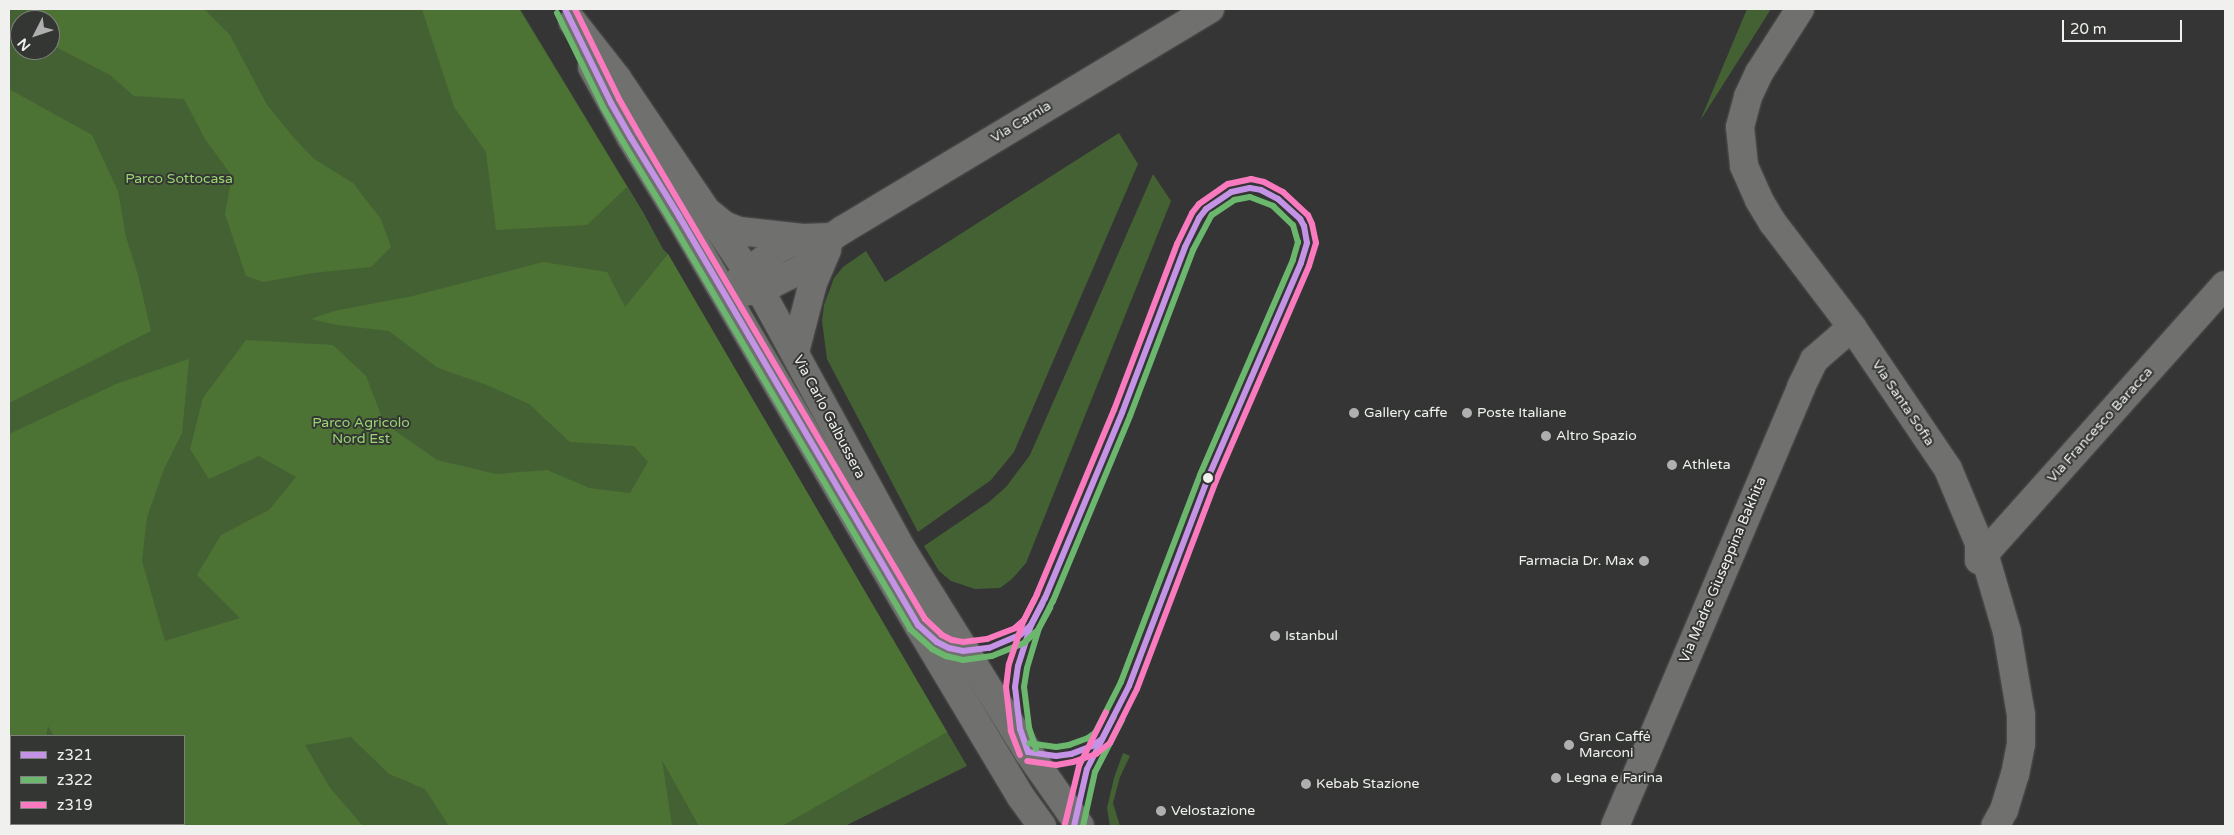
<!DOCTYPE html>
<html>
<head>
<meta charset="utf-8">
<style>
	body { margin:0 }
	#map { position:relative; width:2234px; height:835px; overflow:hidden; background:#343534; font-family:"Varela Round",sans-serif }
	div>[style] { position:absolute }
	.green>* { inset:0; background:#446133 }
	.forest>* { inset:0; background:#4d7334 }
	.roads { filter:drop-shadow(0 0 1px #525352) drop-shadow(0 0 1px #525352) }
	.minor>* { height:28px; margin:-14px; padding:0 14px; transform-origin:14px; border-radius:14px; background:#70706f }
	.tertiary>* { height:28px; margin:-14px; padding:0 14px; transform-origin:14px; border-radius:14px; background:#70706f }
	.bus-1>* { height:6px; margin:-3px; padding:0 3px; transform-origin:3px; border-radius:3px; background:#c493e6 }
	.bus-2>* { height:6px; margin:-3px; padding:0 3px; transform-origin:3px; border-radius:3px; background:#6bb76d }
	.bus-3>* { height:6px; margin:-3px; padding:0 3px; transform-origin:3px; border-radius:3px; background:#fa7abf }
	.dots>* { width:14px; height:14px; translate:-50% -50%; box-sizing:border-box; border:2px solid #343633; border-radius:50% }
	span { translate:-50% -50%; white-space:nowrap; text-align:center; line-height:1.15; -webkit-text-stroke:4px #343633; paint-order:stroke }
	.street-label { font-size:14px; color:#f0f1ef }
	.park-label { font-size:14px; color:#98d572 }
	.poi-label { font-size:14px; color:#f0f1ef }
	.left { translate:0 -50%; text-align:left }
	.right { translate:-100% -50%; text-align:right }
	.frame { position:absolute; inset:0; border:10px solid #f0f1ef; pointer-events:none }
	.legend { position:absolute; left:10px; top:735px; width:175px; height:90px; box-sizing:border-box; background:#343633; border:1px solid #7f817e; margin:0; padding:6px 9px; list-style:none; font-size:15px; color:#f0f1ef }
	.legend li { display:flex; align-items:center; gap:10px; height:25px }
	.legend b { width:25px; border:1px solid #7f817e }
	.north { position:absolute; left:10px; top:10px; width:50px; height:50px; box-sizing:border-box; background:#343633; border:1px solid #7f817e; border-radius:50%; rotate:229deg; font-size:14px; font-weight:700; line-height:20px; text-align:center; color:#f0f1ef }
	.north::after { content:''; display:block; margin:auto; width:18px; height:22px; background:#aeafae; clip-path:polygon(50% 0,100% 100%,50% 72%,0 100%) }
	.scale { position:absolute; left:2062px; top:20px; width:120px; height:22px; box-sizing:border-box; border:2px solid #f0f1ef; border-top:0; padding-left:6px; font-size:15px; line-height:18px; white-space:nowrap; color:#f0f1ef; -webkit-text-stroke:4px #343633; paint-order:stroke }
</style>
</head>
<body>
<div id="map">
	<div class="green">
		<div style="clip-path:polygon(evenodd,9px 9px,520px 9px,643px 212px,663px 249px,668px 254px,967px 766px,845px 826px,9px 826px,9px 9px,20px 20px,50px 20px,50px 50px,20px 50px,20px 20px,9px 9px,11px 736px,184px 736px,184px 824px,11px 824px,11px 736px)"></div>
		<div style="clip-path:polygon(1747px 9px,1771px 9px,1700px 121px)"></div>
		<div style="clip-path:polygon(1119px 133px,1138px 164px,1014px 452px,991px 480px,918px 532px,827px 359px,822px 321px,824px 305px,834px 278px,843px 267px,866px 251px,885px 282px)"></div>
		<div style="clip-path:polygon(1153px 174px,1171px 201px,1026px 563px,1012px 579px,1000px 588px,975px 589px,951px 581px,939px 571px,924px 546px,989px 502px,1006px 487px,1030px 455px)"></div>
		<div style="clip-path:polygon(1123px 753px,1130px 756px,1120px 777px,1113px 803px,1120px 826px,1110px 826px,1107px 808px,1114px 778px)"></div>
	</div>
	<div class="forest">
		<div style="clip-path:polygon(25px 9px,204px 9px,230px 35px,267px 105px,295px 139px,314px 159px,353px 183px,381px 219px,391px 247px,371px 267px,313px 273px,263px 282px,246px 276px,225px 214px,232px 176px,205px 139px,184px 99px,134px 96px,110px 75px,50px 44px,50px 20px,33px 20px)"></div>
		<div style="clip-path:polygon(422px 9px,519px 9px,627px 187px,587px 225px,496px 230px,486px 152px,454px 107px)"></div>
		<div style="clip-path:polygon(9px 89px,92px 135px,118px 191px,126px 237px,138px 275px,151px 331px,9px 403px)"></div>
		<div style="clip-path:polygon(668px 254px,947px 732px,782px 826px,699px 826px,662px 760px,672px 826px,449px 826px,425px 789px,389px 774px,351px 737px,305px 745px,330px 788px,363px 826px,83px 826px,83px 824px,184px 824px,184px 736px,54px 736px,48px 726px,46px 736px,11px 736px,11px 783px,9px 784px,9px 434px,116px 384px,189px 359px,182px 433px,164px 469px,147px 517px,142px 561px,165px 641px,240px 618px,197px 575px,221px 535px,269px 510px,296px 477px,259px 456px,209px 479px,190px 449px,203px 398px,246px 340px,333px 345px,366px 376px,384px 423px,437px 460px,496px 474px,547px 470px,589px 488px,630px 493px,648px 462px,634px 446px,570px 442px,529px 404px,487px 385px,438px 368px,389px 331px,337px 325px,311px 319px,334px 311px,413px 296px,543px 262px,607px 272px,625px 307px)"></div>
	</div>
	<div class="roads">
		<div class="minor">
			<div style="left:1800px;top:9px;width:76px;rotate:122.6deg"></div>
			<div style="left:1759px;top:73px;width:26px;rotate:115deg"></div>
			<div style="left:1748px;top:97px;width:31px;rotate:105deg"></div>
			<div style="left:1740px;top:127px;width:39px;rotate:84deg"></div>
			<div style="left:1744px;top:166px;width:37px;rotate:66deg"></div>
			<div style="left:1759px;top:200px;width:27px;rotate:59deg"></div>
			<div style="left:1773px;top:223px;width:131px;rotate:52.8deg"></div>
			<div style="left:1852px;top:327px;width:171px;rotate:55.9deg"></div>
			<div style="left:1948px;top:469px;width:80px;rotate:67.3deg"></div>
			<div style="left:1979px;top:543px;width:17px;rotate:90deg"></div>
			<div style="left:708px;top:212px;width:21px;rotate:39deg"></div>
			<div style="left:724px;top:225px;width:16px;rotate:22deg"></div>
			<div style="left:739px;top:231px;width:64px;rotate:6.2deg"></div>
			<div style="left:731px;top:289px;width:25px;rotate:-47deg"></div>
			<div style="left:748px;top:271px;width:39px;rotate:-36deg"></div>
			<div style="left:780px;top:248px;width:25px;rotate:-23deg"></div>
			<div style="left:803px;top:238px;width:29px;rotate:-2deg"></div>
			<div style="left:725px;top:294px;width:35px;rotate:-7deg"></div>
			<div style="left:760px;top:290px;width:51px;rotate:-26.6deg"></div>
			<div style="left:806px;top:267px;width:19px;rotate:-43deg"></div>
			<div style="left:820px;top:254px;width:21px;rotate:-55deg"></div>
			<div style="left:832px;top:237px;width:14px;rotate:-34deg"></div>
			<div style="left:844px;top:229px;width:427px;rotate:-31deg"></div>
			<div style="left:795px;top:352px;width:71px;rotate:-75.4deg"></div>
			<div style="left:813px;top:283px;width:36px;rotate:-67deg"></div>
			<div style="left:1979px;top:560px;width:369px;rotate:-48.2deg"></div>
			<div style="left:1979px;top:560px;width:7px"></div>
			<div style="left:1986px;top:560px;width:75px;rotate:73.7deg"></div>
			<div style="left:2007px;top:632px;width:84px;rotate:80.4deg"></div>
			<div style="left:2021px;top:715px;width:29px;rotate:90deg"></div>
			<div style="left:2021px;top:744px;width:31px;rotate:101deg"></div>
			<div style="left:2015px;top:774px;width:38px;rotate:107deg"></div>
			<div style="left:2004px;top:810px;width:18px;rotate:119deg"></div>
			<div style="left:1615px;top:826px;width:477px;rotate:-67deg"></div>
			<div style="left:1801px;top:387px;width:30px;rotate:-64deg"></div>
			<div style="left:1814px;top:360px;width:50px;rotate:-41deg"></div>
		</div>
		<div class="tertiary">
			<div style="left:573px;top:22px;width:71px;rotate:51.8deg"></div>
			<div style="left:617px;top:78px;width:256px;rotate:56deg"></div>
			<div style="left:760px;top:290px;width:298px;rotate:61.3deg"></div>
			<div style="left:903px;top:551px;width:237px;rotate:58.1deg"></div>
			<div style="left:1028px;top:752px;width:90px;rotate:54.9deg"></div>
			<div style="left:592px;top:67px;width:81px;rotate:61.2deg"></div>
			<div style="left:631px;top:138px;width:92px;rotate:58.4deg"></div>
			<div style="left:679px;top:216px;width:474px;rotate:59.7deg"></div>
			<div style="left:918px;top:625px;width:200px;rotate:59.1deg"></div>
			<div style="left:1021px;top:797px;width:36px;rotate:54deg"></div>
		</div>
	</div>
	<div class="bus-1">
		<div style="left:565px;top:9px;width:105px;rotate:63.9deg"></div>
		<div style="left:611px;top:103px;width:40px;rotate:60.3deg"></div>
		<div style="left:631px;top:138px;width:92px;rotate:58.4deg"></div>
		<div style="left:679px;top:216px;width:474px;rotate:59.7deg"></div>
		<div style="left:918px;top:625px;width:25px;rotate:42deg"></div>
		<div style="left:937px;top:642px;width:13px;rotate:27deg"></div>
		<div style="left:949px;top:648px;width:14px;rotate:12deg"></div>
		<div style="left:963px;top:651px;width:26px;rotate:-7deg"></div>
		<div style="left:989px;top:648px;width:34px;rotate:-23deg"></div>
		<div style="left:1020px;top:635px;width:15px;rotate:-42deg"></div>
		<div style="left:1031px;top:625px;width:30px;rotate:-63deg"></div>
		<div style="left:1045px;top:598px;width:200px;rotate:-67.4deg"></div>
		<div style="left:1122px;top:413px;width:178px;rotate:-69.2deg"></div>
		<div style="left:1185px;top:247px;width:32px;rotate:-64deg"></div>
		<div style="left:1199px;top:218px;width:11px;rotate:-52deg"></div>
		<div style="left:1206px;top:209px;width:30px;rotate:-34deg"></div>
		<div style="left:1231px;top:192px;width:19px;rotate:-12deg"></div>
		<div style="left:1250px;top:188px;width:11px;rotate:10deg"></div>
		<div style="left:1261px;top:190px;width:19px;rotate:28deg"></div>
		<div style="left:1278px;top:199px;width:30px;rotate:42deg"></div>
		<div style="left:1300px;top:219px;width:8px;rotate:60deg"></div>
		<div style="left:1304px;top:226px;width:17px;rotate:80deg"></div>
		<div style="left:1307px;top:243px;width:21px;rotate:107deg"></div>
		<div style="left:1301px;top:263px;width:234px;rotate:113.4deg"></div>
		<div style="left:1208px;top:478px;width:222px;rotate:110.8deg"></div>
		<div style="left:1129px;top:686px;width:59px;rotate:117deg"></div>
		<div style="left:1102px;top:739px;width:12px;rotate:145deg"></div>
		<div style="left:1092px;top:746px;width:22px;rotate:159deg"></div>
		<div style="left:1071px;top:754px;width:15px;rotate:172deg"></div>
		<div style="left:1056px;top:756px;width:28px;rotate:-172deg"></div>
		<div style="left:1028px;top:752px;width:24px;rotate:-109deg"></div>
		<div style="left:1020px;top:729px;width:42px;rotate:-96.8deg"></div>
		<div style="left:1015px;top:687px;width:21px;rotate:-82deg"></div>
		<div style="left:1018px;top:666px;width:43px;rotate:-72.4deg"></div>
		<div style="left:1031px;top:625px;width:24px;rotate:-62deg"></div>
		<div style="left:1074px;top:826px;width:58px;rotate:-77.2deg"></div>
		<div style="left:1087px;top:769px;width:59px;rotate:-63deg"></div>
	</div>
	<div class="bus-2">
		<div style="left:557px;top:13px;width:105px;rotate:63.9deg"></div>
		<div style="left:603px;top:107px;width:40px;rotate:60.3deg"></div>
		<div style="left:623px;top:142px;width:92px;rotate:58.7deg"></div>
		<div style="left:671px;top:221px;width:473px;rotate:59.6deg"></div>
		<div style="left:910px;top:629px;width:30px;rotate:42deg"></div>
		<div style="left:932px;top:649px;width:16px;rotate:27deg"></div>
		<div style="left:946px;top:656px;width:17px;rotate:13deg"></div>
		<div style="left:963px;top:660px;width:29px;rotate:-8deg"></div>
		<div style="left:992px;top:656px;width:35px;rotate:-22deg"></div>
		<div style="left:1024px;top:643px;width:19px;rotate:-43deg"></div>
		<div style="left:1038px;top:630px;width:33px;rotate:-63deg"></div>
		<div style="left:1053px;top:601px;width:200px;rotate:-67.4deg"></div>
		<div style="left:1130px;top:416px;width:178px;rotate:-69.2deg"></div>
		<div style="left:1193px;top:250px;width:40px;rotate:-62deg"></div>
		<div style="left:1212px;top:215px;width:27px;rotate:-34deg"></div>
		<div style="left:1234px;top:200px;width:16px;rotate:-11deg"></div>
		<div style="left:1250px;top:197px;width:25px;rotate:21deg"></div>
		<div style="left:1273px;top:206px;width:28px;rotate:44deg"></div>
		<div style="left:1293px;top:225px;width:18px;rotate:74deg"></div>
		<div style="left:1298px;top:242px;width:19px;rotate:106deg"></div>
		<div style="left:1293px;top:260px;width:234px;rotate:113.4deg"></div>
		<div style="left:1200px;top:475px;width:222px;rotate:110.9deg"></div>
		<div style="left:1121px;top:682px;width:57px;rotate:117deg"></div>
		<div style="left:1095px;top:733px;width:9px;rotate:144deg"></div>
		<div style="left:1088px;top:738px;width:20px;rotate:160deg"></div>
		<div style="left:1069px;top:745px;width:13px;rotate:171deg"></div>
		<div style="left:1056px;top:747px;width:27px;rotate:-172deg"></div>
		<div style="left:1036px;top:749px;width:23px;rotate:-108deg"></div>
		<div style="left:1029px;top:727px;width:40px;rotate:-97.1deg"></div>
		<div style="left:1024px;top:687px;width:19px;rotate:-81deg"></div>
		<div style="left:1027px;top:668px;width:42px;rotate:-73.3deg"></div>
		<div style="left:1039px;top:628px;width:23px;rotate:-61deg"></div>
		<div style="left:1083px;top:826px;width:55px;rotate:-77.5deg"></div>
		<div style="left:1095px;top:772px;width:59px;rotate:-62.6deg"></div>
	</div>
	<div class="bus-3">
		<div style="left:575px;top:9px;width:100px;rotate:63.9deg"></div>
		<div style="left:619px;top:99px;width:40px;rotate:60.3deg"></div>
		<div style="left:639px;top:134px;width:563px;rotate:59.47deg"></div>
		<div style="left:925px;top:619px;width:23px;rotate:43deg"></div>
		<div style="left:942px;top:635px;width:11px;rotate:27deg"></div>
		<div style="left:952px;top:640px;width:11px;rotate:10deg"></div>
		<div style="left:963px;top:642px;width:24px;rotate:-7deg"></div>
		<div style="left:987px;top:639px;width:30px;rotate:-21deg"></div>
		<div style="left:1015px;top:628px;width:12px;rotate:-42deg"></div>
		<div style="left:1024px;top:620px;width:29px;rotate:-63deg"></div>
		<div style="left:1037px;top:594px;width:199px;rotate:-67.3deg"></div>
		<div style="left:1114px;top:410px;width:178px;rotate:-69.2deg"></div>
		<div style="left:1177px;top:244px;width:34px;rotate:-64deg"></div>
		<div style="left:1192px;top:213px;width:11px;rotate:-52deg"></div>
		<div style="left:1199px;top:204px;width:35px;rotate:-35deg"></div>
		<div style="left:1228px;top:184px;width:24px;rotate:-12deg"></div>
		<div style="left:1251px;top:179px;width:13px;rotate:13deg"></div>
		<div style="left:1264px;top:182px;width:21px;rotate:28deg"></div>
		<div style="left:1283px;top:192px;width:34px;rotate:43deg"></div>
		<div style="left:1308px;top:215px;width:10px;rotate:66deg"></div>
		<div style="left:1312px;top:224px;width:19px;rotate:78deg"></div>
		<div style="left:1316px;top:243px;width:24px;rotate:107deg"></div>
		<div style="left:1309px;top:266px;width:234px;rotate:113.4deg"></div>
		<div style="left:1216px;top:481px;width:222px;rotate:110.8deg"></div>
		<div style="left:1137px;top:689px;width:60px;rotate:116.6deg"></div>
		<div style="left:1110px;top:743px;width:18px;rotate:142deg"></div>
		<div style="left:1096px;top:754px;width:24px;rotate:161deg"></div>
		<div style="left:1073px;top:762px;width:17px;rotate:170deg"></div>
		<div style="left:1056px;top:765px;width:29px;rotate:-172deg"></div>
		<div style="left:1020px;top:755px;width:26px;rotate:-111deg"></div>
		<div style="left:1011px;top:731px;width:44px;rotate:-96.5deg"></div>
		<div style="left:1006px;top:687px;width:23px;rotate:-83deg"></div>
		<div style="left:1009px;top:664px;width:44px;rotate:-71.6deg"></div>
		<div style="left:1023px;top:622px;width:25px;rotate:-63deg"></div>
		<div style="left:1065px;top:824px;width:60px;rotate:-76.4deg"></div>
		<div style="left:1079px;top:766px;width:60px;rotate:-63.4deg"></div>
	</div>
	<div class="dots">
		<div style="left:1354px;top:413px;background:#aeafae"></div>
		<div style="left:1467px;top:413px;background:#aeafae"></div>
		<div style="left:1546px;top:436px;background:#aeafae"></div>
		<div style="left:1672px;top:465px;background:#aeafae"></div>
		<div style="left:1208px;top:478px;background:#f0f1ef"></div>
		<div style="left:1644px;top:561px;background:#aeafae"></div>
		<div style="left:1275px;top:636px;background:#aeafae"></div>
		<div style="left:1569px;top:745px;background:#aeafae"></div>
		<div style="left:1556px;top:778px;background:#aeafae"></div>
		<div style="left:1306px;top:784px;background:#aeafae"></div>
		<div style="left:1161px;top:811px;background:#aeafae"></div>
	</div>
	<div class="street-label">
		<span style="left:1021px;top:122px;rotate:-31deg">Via Carnia</span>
		<span style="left:1903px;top:403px;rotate:56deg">Via Santa Sofia</span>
		<span style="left:829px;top:417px;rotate:62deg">Via Carlo Galbussera</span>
		<span style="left:2100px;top:425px;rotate:-48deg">Via Francesco Baracca</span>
		<span style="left:1723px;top:570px;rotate:-67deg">Via Madre Giuseppina Bakhita</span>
	</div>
	<div class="park-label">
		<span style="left:179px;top:179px">Parco Sottocasa</span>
		<span style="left:361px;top:431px">Parco Agricolo<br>Nord Est</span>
	</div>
	<div class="poi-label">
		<span class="left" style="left:1364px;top:413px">Gallery caffe</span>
		<span class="left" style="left:1477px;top:413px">Poste Italiane</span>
		<span class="left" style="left:1556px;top:436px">Altro Spazio</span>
		<span class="left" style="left:1682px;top:465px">Athleta</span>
		<span class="right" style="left:1634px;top:561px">Farmacia Dr. Max</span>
		<span class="left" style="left:1285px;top:636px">Istanbul</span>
		<span class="left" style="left:1579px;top:745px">Gran Caffé<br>Marconi</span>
		<span class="left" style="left:1566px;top:778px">Legna e Farina</span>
		<span class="left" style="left:1316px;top:784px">Kebab Stazione</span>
		<span class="left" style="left:1171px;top:811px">Velostazione</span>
	</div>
	<div class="frame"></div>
	<ul class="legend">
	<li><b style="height:6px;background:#c493e6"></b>z321</li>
	<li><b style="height:6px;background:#6bb76d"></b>z322</li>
	<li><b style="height:6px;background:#fa7abf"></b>z319</li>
	</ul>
	<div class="north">N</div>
	<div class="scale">20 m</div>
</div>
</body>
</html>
